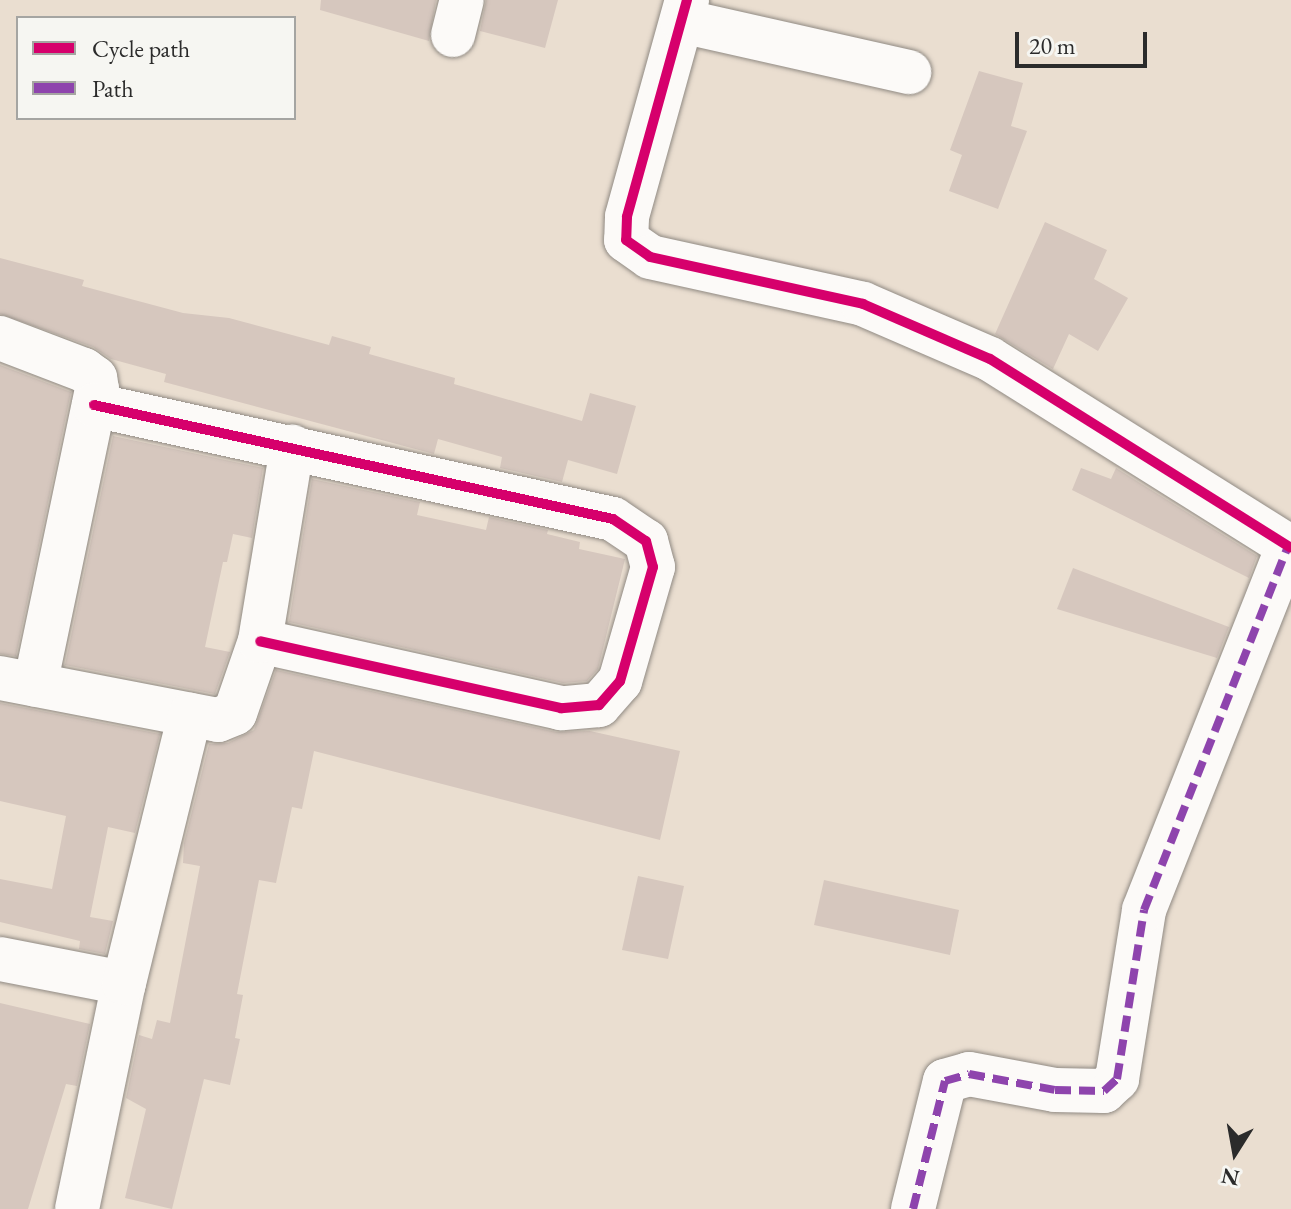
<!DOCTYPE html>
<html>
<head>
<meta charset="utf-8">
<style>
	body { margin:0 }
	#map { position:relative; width:1291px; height:1209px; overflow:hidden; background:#eaded0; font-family:"EB Garamond",serif }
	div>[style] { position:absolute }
	.building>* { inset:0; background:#d6c7be }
	.roads { filter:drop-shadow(0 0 2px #908a83) drop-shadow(0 0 2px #908a83) }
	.minor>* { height:44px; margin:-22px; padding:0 22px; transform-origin:22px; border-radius:22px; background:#fcfaf8 }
	.quiet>* { height:8px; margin-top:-4px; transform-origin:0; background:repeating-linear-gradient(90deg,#8e44ad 0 16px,transparent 0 24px) }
	.cycleway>* { height:10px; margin:-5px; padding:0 5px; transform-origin:5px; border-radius:5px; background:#d6006c }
	span { translate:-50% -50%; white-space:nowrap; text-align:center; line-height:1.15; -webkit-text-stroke:7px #f6f6f2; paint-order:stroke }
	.legend { position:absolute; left:16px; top:16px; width:280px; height:104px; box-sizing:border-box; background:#f6f6f2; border:2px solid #a5a5a2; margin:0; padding:10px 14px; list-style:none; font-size:24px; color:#2b2b2b }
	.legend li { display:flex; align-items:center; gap:16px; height:40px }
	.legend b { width:40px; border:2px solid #a5a5a2 }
	.north { position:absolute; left:1195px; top:1113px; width:80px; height:80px; -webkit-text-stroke:6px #f6f6f2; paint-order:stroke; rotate:191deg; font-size:22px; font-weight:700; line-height:32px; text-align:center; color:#2b2b2b }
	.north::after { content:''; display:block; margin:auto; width:28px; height:36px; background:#2b2b2b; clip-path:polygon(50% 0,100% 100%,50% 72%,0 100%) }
	.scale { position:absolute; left:1015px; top:32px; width:132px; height:36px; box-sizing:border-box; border:4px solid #2b2b2b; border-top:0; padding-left:10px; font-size:24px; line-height:28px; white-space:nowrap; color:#2b2b2b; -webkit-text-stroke:6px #f6f6f2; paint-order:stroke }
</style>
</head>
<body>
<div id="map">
	<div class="building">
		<div style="clip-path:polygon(321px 0,436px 0,429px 41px,320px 10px)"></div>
		<div style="clip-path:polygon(486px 0,558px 0,545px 48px,480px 31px)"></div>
		<div style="clip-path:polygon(979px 71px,1023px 83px,1011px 126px,1027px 131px,998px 209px,949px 191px,962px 155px,950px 150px)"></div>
		<div style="clip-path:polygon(1045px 222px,1107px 250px,1094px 279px,1128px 298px,1098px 351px,1069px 334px,1053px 369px,995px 334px)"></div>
		<div style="clip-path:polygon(0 258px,84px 280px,82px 286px,183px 313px,229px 318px,329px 345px,332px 336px,371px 347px,369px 354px,455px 378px,454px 384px,582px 421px,590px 393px,636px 406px,617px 474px,568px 460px,562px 482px,500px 468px,502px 457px,438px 439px,434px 454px,164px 382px,166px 374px,111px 359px,93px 347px,0 314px)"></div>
		<div style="clip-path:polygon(0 365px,71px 392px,16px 656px,0 654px)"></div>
		<div style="clip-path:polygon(113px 436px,263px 468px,252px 538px,233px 534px,227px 562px,223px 562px,205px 647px,230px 652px,215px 694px,65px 665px)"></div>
		<div style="clip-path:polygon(1081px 468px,1111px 479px,1116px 468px,1257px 556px,1249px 578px,1072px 490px)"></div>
		<div style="clip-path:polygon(312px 479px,420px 502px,417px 515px,486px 530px,489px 517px,548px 530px,547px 534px,580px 542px,579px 549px,625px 559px,598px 669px,587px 681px,563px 683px,289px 622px)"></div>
		<div style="clip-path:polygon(1073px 568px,1229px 627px,1217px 658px,1057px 609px)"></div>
		<div style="clip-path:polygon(276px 670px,556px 732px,590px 731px,680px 751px,660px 840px,314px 751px,302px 809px,292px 807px,276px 883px,259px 880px,237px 994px,243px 995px,235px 1038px,240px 1039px,230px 1085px,204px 1079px,172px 1209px,125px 1198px,146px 1109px,126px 1098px,139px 1035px,152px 1039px,157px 1020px,170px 1023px,200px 866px,183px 863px,184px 843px,209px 744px,228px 743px,254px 730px)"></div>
		<div style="clip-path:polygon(0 703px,160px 734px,135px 833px,108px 827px,90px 917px,113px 921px,105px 954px,79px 949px,80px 941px,0 922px,0 879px,52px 889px,66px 816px,0 801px)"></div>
		<div style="clip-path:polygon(638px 876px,684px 886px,668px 959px,622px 950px)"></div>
		<div style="clip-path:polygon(824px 880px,959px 910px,950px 955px,814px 925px)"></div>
		<div style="clip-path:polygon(0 1003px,90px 1024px,77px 1086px,66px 1084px,28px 1209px,0 1209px)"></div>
	</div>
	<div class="roads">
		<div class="minor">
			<div style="left:687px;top:0;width:225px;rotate:105.5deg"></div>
			<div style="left:627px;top:217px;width:23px;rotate:92deg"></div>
			<div style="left:626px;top:240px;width:29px;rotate:35deg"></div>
			<div style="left:650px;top:257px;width:218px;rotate:12.4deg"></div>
			<div style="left:863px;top:304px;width:138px;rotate:23.4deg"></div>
			<div style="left:990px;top:359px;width:355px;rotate:32.1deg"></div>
			<div style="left:682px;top:21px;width:233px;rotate:12.7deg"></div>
			<div style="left:453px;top:35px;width:36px;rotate:-76deg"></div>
			<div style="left:0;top:338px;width:90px;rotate:20.9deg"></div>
			<div style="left:84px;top:370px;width:14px;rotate:36deg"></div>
			<div style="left:95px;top:378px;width:11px;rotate:80deg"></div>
			<div style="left:97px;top:389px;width:302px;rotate:101.8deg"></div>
			<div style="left:94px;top:405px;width:531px;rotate:12.39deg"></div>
			<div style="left:613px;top:519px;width:40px;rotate:34deg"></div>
			<div style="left:646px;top:541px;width:27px;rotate:75deg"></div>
			<div style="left:653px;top:567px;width:119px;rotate:106.1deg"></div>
			<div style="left:620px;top:681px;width:32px;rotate:131deg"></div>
			<div style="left:599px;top:705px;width:38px;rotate:175deg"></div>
			<div style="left:561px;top:708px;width:308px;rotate:-167.5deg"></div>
			<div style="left:0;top:678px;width:222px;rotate:10.9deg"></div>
			<div style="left:218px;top:720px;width:18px;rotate:-22deg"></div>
			<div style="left:235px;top:713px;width:76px;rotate:-70.9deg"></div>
			<div style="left:260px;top:641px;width:197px;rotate:-80.6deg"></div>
			<div style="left:0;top:959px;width:126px;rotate:11deg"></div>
			<div style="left:77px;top:1209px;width:231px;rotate:-78.3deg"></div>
			<div style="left:124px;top:983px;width:276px;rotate:-76.2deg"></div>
			<div style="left:913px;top:1209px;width:132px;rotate:-76deg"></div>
			<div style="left:945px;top:1081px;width:25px;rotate:-16deg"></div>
			<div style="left:969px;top:1074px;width:87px;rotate:10.5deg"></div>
			<div style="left:1055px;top:1090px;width:49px;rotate:1.2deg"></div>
			<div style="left:1104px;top:1091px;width:18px;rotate:-43deg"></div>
			<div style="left:1117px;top:1079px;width:171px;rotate:-80.9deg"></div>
			<div style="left:1144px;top:910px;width:391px;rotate:-68.4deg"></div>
		</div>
	</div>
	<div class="quiet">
		<div style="left:913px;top:1209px;width:132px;rotate:-76deg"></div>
		<div style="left:945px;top:1081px;width:25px;rotate:-16deg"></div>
		<div style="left:969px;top:1074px;width:87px;rotate:10.5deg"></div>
		<div style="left:1055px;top:1090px;width:49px;rotate:1.2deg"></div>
		<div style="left:1104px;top:1091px;width:18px;rotate:-43deg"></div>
		<div style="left:1117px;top:1079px;width:171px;rotate:-80.9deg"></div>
		<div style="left:1144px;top:910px;width:391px;rotate:-68.4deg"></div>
	</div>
	<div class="cycleway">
		<div style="left:687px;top:0;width:225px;rotate:105.5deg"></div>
		<div style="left:627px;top:217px;width:23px;rotate:92deg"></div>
		<div style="left:626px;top:240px;width:29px;rotate:35deg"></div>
		<div style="left:650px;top:257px;width:218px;rotate:12.4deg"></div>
		<div style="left:863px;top:304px;width:138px;rotate:23.4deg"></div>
		<div style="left:990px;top:359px;width:355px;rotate:32.1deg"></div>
		<div style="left:94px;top:405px;width:531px;rotate:12.39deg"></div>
		<div style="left:613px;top:519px;width:40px;rotate:34deg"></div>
		<div style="left:646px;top:541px;width:27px;rotate:75deg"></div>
		<div style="left:653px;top:567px;width:119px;rotate:106.1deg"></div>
		<div style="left:620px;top:681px;width:32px;rotate:131deg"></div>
		<div style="left:599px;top:705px;width:38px;rotate:175deg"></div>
		<div style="left:561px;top:708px;width:308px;rotate:-167.5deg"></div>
	</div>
	<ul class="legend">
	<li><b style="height:10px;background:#d6006c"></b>Cycle path</li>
	<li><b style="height:10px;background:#8e44ad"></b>Path</li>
	</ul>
	<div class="north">N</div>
	<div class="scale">20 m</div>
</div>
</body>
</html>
